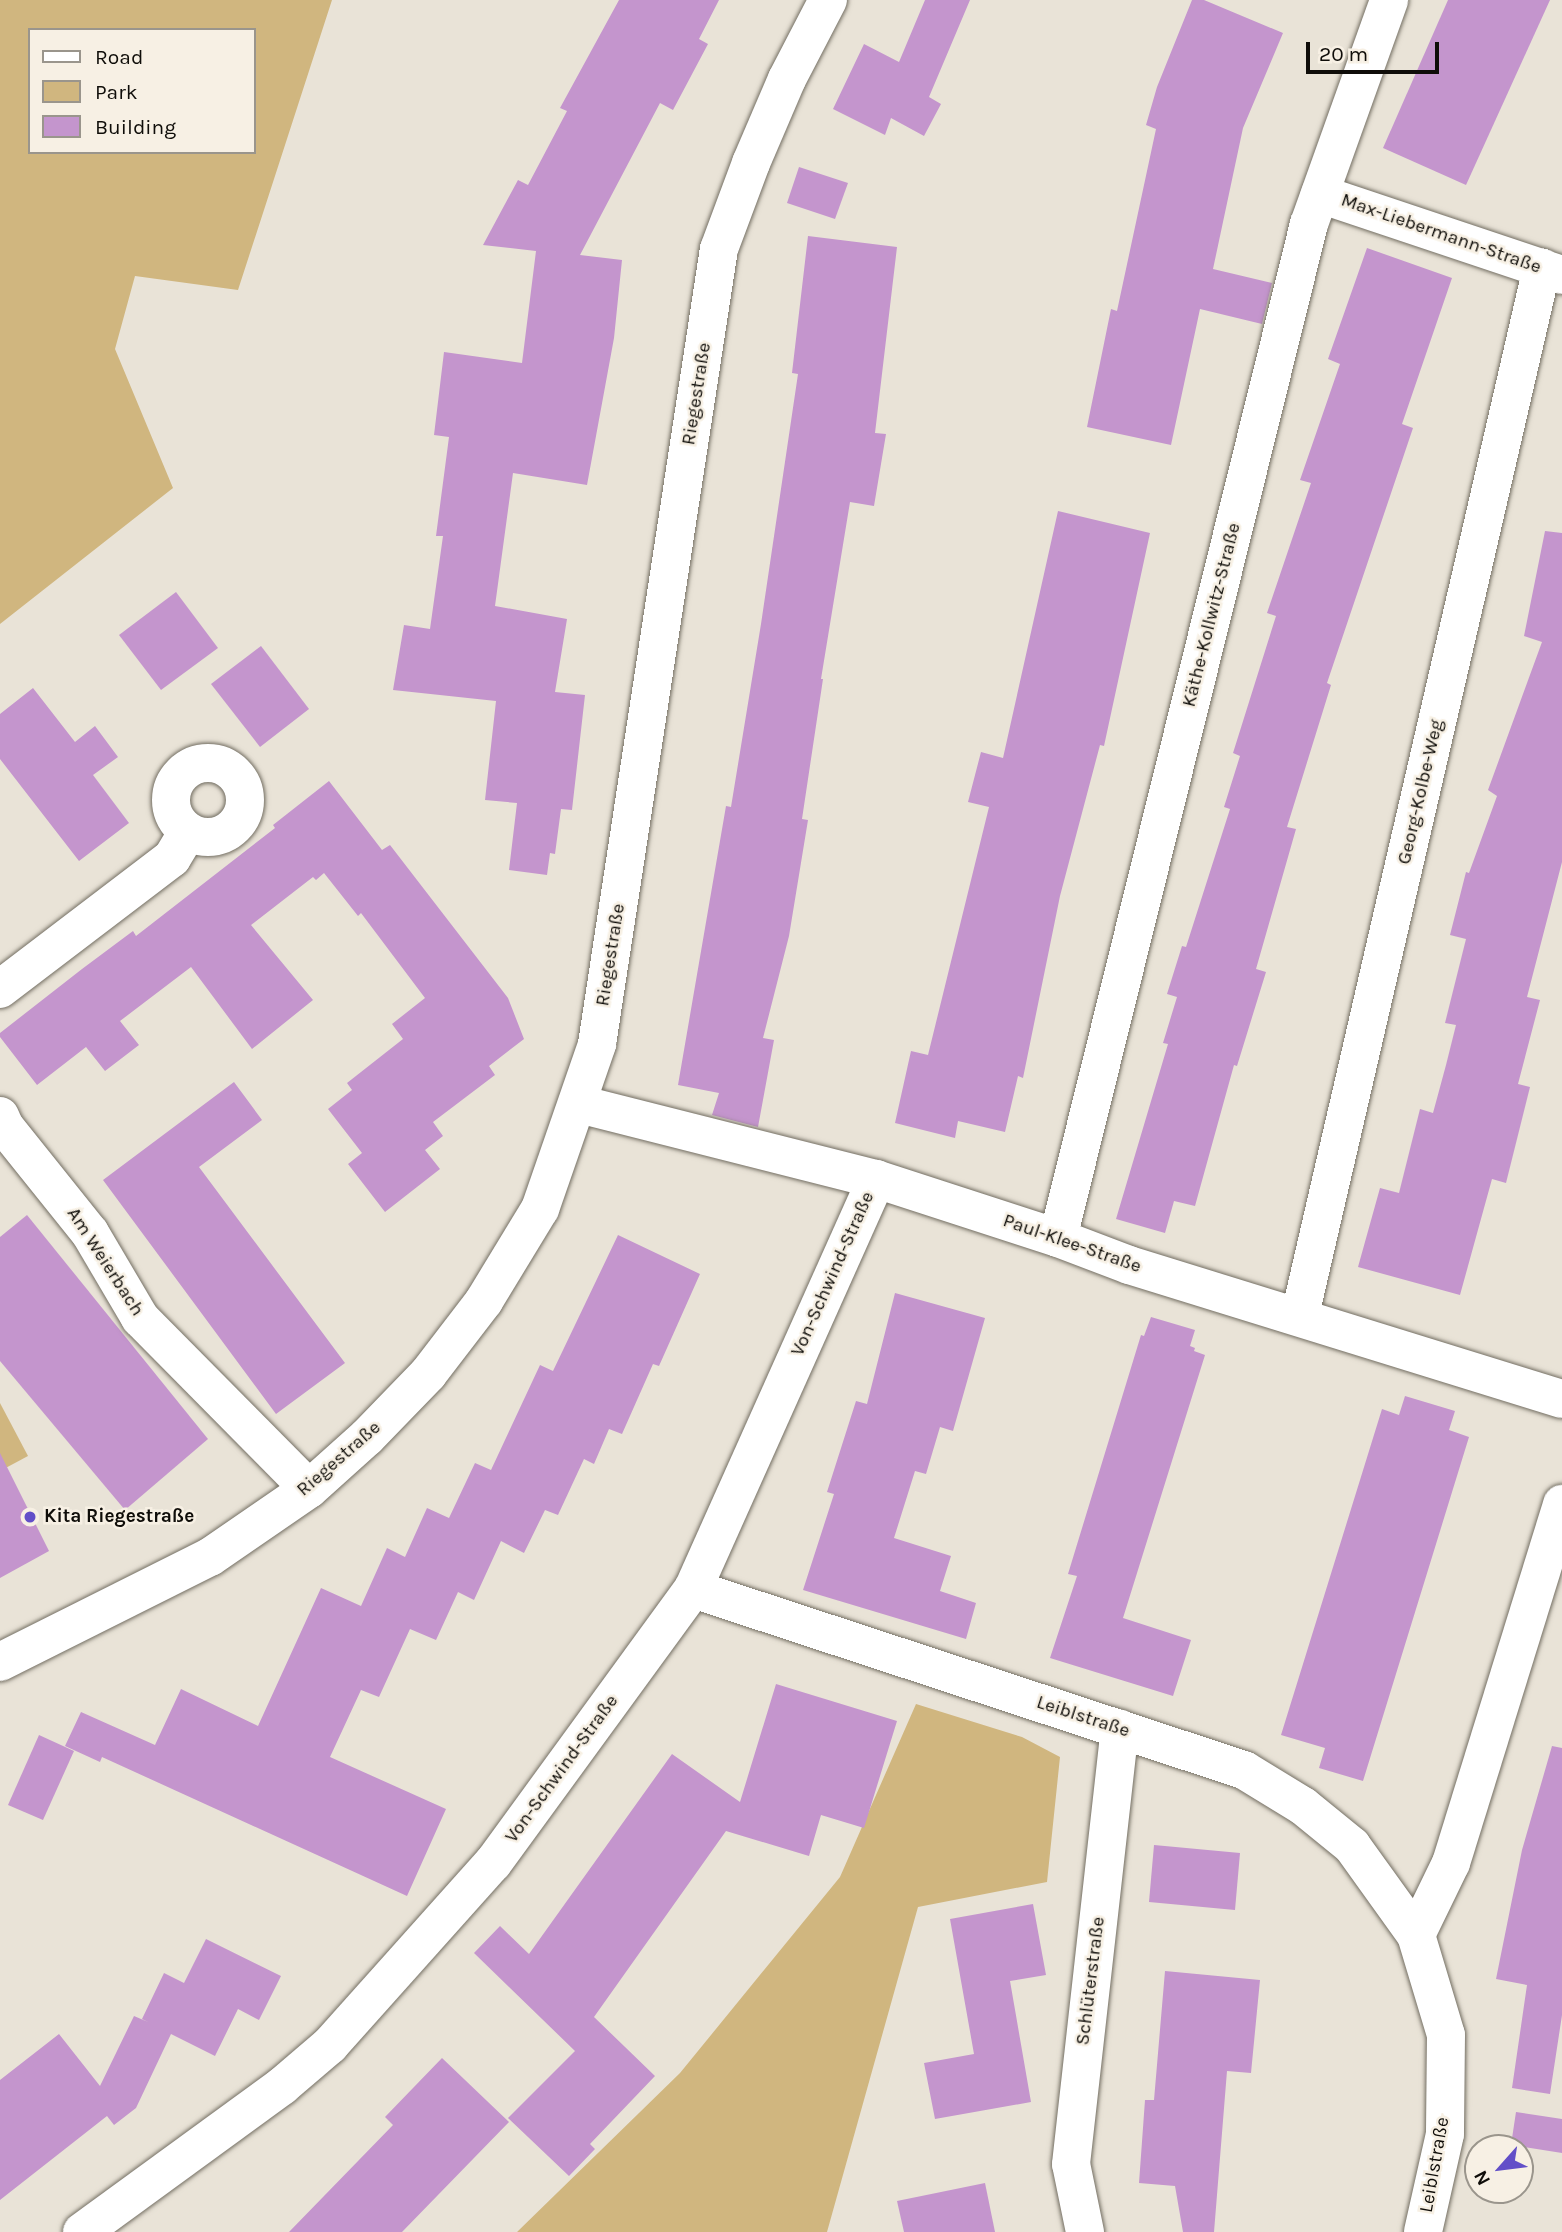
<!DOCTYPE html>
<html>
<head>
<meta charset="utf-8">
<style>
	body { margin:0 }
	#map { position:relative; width:1562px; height:2232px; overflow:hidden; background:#e9e3d7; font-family:Karla,sans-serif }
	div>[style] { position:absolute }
	.green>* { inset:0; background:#d0b67f }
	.building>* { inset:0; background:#c495cd }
	.roads { filter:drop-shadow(0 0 2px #736e62) drop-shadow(0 0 2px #736e62) }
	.minor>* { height:38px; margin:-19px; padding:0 19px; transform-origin:19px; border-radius:19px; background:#fff }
	.minor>.ring { margin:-19px; padding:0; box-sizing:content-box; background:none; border:38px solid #fff; border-radius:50% }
	.dots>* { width:19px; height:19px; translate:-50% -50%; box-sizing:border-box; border:4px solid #f7f0e4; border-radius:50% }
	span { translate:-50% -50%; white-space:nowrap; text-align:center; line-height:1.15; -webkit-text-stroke:5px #f7f0e4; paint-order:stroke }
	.street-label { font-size:19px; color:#0f0d09 }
	.poi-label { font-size:19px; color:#0f0d09; font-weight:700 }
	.left { translate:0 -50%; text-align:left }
	.legend { position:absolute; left:28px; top:28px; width:228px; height:126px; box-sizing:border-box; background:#f7f0e4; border:2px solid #9a958c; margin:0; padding:9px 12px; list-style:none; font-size:21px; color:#0f0d09 }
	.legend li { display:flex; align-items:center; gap:14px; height:35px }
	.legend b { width:35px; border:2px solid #9a958c }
	.north { position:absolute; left:1464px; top:2134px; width:70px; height:70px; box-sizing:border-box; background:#f7f0e4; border:2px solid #9a958c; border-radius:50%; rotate:242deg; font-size:19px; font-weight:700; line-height:28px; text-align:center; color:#0f0d09 }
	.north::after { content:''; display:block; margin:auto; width:24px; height:32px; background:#624fc8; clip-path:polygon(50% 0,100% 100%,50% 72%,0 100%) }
	.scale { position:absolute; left:1306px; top:42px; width:133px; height:32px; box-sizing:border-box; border:4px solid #0f0d09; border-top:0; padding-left:9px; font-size:21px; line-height:24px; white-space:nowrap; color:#0f0d09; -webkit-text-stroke:5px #f7f0e4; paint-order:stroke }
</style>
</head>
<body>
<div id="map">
	<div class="green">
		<div style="clip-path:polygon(evenodd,0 0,332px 0,238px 290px,135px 276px,115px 349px,173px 488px,0 624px,0 0,30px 30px,254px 30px,254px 152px,30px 152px,30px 30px)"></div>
		<div style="clip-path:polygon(0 1403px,28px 1456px,0 1471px)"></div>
		<div style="clip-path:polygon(916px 1704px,1022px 1737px,1060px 1757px,1047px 1882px,918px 1907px,827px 2232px,517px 2232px,680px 2073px,840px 1877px)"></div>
	</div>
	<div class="building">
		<div style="clip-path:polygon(619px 0,719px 0,699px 39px,708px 44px,673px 110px,660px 103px,580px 255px,622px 260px,614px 338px,587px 485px,513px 473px,495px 606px,567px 619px,555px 692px,585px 695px,572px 810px,561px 809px,555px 854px,550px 853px,547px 875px,509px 870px,517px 803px,485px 800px,496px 701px,393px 690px,404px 625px,430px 629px,443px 536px,436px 536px,449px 437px,434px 435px,444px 352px,522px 363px,536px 251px,483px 245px,518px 180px,528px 185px,567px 111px,560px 108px)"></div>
		<div style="clip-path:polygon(925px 0,970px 0,929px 97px,941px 104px,924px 136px,891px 118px,885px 135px,833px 109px,864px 44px,899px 62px)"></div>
		<div style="clip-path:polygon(1192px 0,1204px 0,1283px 33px,1243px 128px,1213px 269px,1272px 283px,1262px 324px,1200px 309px,1171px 445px,1087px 427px,1111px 309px,1117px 311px,1156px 129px,1146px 125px,1157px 87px)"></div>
		<div style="clip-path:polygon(1448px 0,1550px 0,1466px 185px,1383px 148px)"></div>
		<div style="clip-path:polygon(799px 167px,848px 183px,835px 219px,787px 203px)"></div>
		<div style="clip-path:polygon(808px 236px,897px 247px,875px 433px,886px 434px,874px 506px,850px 502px,821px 679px,823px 679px,802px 819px,808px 820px,789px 936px,763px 1038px,774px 1040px,758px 1127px,712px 1115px,719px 1093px,678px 1085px,726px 806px,731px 807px,761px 624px,798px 374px,792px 373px)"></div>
		<div style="clip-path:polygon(1367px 248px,1452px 278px,1402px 424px,1413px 428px,1327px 683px,1331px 685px,1287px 827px,1296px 829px,1256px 969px,1266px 972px,1237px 1066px,1234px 1065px,1195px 1206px,1174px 1201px,1165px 1233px,1116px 1219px,1168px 1044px,1163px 1043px,1177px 997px,1167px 994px,1182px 946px,1186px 947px,1230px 809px,1224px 807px,1240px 756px,1233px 753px,1276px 616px,1267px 613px,1311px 483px,1300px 480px,1340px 364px,1328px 359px)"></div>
		<div style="clip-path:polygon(1058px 511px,1150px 533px,1104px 746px,1100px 745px,1060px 896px,1023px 1078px,1018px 1076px,1005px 1132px,958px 1121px,955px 1138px,895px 1123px,911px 1051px,928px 1055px,989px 807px,968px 802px,981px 752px,1003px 758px)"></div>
		<div style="clip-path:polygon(1545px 531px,1562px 533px,1562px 862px,1527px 997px,1540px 1000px,1518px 1084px,1530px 1087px,1506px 1183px,1492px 1179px,1460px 1295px,1358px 1267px,1380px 1188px,1399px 1193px,1420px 1109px,1433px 1113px,1446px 1065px,1456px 1025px,1445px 1023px,1466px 939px,1450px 935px,1466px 872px,1469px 873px,1497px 796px,1488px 790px,1542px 642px,1524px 636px)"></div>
		<div style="clip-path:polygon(176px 592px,218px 648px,161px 690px,119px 635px)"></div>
		<div style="clip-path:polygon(261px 646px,309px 709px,260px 747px,211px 684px)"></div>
		<div style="clip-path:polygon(33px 688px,75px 742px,95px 726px,118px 757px,93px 775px,129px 823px,79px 861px,0 759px,0 714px)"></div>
		<div style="clip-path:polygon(329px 781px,382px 850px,390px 845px,508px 998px,524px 1039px,489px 1066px,495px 1075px,433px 1122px,443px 1136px,425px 1150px,440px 1169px,385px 1212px,348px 1164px,362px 1153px,328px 1109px,352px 1090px,347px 1083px,403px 1039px,392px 1024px,425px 998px,361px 913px,358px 916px,324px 873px,316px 880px,313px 877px,251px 925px,313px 1000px,252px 1049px,191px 967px,120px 1021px,139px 1045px,105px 1071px,86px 1047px,37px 1085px,0 1037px,0 1033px,82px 969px,133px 931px,136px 936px,275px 828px,273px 825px)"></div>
		<div style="clip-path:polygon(234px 1082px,262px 1120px,199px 1167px,345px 1363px,276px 1414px,103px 1180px)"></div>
		<div style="clip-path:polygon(27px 1215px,208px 1439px,125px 1510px,0 1361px,0 1237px)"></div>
		<div style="clip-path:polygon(618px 1235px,700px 1274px,659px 1366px,653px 1364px,622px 1434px,609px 1429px,594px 1464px,584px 1459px,558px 1515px,545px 1510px,524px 1553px,501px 1541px,474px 1600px,458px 1592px,436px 1640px,410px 1629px,379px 1697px,361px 1690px,330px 1757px,446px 1809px,407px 1896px,102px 1757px,100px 1762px,65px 1746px,81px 1712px,155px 1745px,181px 1689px,258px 1726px,321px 1588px,361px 1606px,387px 1548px,405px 1557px,427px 1508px,449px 1518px,475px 1463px,491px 1470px,540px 1365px,553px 1371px)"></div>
		<div style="clip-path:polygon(895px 1293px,985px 1318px,953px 1431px,940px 1427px,926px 1474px,915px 1471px,894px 1538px,951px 1556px,940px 1591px,976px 1603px,966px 1639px,803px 1590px,834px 1494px,827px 1492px,856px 1401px,867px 1404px)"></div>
		<div style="clip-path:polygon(1151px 1317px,1195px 1330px,1190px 1346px,1195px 1348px,1194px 1351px,1205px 1355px,1123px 1618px,1191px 1640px,1173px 1696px,1050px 1658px,1077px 1576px,1068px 1574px,1141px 1335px,1144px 1336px)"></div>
		<div style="clip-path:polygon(1405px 1396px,1455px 1411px,1449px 1430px,1469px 1437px,1363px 1781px,1319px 1768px,1325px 1748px,1281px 1735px,1382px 1409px,1399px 1415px)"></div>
		<div style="clip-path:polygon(0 1453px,49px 1551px,0 1578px)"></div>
		<div style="clip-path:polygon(776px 1684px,897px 1721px,864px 1828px,821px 1815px,809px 1856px,726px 1831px,594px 2017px,655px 2076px,590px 2144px,595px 2149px,569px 2176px,508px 2118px,575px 2051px,474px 1953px,500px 1926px,529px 1954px,672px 1754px,740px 1802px)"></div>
		<div style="clip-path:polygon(39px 1735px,74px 1751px,43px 1820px,8px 1805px)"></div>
		<div style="clip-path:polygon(1552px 1746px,1562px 1748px,1562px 2015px,1550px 2094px,1512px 2088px,1527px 1985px,1496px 1979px,1522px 1850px)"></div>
		<div style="clip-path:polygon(1154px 1845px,1240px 1853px,1235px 1910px,1149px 1902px)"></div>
		<div style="clip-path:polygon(1033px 1904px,1046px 1975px,1010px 1981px,1031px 2102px,935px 2119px,924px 2063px,974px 2054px,950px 1919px)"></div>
		<div style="clip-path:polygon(206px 1939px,281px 1976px,259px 2020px,238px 2009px,215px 2056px,171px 2034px,136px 2108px,114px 2125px,107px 2116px,0 2200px,0 2080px,59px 2034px,100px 2086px,134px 2016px,148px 2022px,142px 2019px,164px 1973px,184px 1983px)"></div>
		<div style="clip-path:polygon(1165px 1971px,1260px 1980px,1251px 2073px,1227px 2071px,1214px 2232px,1183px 2232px,1175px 2186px,1139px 2183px,1145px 2100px,1154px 2100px)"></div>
		<div style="clip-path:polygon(442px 2058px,509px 2122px,402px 2232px,289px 2232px,393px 2125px,385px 2117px)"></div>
		<div style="clip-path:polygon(1516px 2112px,1562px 2119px,1562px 2153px,1511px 2145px)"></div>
		<div style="clip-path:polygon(985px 2183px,995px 2232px,904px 2232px,897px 2201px)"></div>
	</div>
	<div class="roads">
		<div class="minor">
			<div style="left:1320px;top:194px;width:255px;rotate:18.5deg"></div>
			<div class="ring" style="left:171px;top:763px;width:36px;height:36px"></div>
			<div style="left:0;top:989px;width:216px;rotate:-37.3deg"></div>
			<div style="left:172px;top:858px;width:31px;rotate:-59deg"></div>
			<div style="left:579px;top:1104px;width:306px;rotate:14.2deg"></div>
			<div style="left:876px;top:1179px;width:191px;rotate:18deg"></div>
			<div style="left:1058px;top:1238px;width:76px;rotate:20.8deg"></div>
			<div style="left:1129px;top:1265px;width:453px;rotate:17.2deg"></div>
			<div style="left:0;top:1116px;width:12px;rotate:66deg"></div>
			<div style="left:5px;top:1127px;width:136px;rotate:51.3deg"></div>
			<div style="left:90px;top:1233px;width:99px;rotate:59.5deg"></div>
			<div style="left:140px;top:1318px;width:240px;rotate:45.3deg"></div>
			<div style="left:1058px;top:1238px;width:1045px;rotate:-76.1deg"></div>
			<div style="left:1309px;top:224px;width:238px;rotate:-70.3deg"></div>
			<div style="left:1300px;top:1315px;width:1075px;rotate:-76.99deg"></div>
			<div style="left:693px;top:1589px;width:580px;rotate:18.19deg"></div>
			<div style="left:1244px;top:1770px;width:69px;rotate:31.4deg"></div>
			<div style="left:1303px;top:1806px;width:63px;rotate:39.2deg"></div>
			<div style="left:1352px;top:1846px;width:110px;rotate:54.3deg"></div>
			<div style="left:1416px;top:1935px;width:104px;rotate:73.3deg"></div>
			<div style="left:1446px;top:2035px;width:99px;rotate:90.6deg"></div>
			<div style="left:1445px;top:2134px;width:100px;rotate:102.7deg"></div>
			<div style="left:0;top:1662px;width:235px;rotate:-26.6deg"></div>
			<div style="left:210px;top:1557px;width:120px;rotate:-34.5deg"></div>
			<div style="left:309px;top:1489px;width:78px;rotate:-41.9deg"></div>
			<div style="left:367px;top:1437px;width:88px;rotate:-45.9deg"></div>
			<div style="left:428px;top:1374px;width:92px;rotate:-52.5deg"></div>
			<div style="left:484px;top:1301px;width:108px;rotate:-58.7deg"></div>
			<div style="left:540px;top:1209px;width:175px;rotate:-70.9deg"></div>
			<div style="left:597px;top:1044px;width:804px;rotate:-81.28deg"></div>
			<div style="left:719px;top:249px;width:92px;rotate:-69.6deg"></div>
			<div style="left:751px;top:163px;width:91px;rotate:-66.8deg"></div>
			<div style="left:787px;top:79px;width:89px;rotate:-62.6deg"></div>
			<div style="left:1416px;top:1935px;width:80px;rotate:-64.1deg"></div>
			<div style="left:1451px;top:1863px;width:376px;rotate:-72.8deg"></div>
			<div style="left:82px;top:2232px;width:248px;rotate:-36.1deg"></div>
			<div style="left:282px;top:2086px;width:63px;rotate:-40.5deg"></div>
			<div style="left:330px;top:2045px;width:244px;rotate:-48.2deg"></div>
			<div style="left:493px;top:1863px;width:339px;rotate:-53.9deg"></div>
			<div style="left:693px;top:1589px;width:449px;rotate:-65.9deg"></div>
			<div style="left:1085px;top:2232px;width:69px;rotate:-101.6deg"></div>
			<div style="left:1071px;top:2164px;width:438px;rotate:-83.6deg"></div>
		</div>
	</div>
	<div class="dots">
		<div style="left:30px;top:1517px;background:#624fc8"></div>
	</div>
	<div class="street-label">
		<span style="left:1441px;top:234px;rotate:19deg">Max-Liebermann-Straße</span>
		<span style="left:697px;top:394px;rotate:-81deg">Riegestraße</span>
		<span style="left:1212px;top:615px;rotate:-76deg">Käthe-Kollwitz-Straße</span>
		<span style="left:1421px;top:792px;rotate:-77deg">Georg-Kolbe-Weg</span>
		<span style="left:611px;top:955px;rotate:-81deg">Riegestraße</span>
		<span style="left:1072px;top:1244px;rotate:19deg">Paul-Klee-Straße</span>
		<span style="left:105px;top:1262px;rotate:57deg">Am Weierbach</span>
		<span style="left:833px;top:1274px;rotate:-66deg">Von-Schwind-Straße</span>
		<span style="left:339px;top:1459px;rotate:-41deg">Riegestraße</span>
		<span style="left:1083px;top:1717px;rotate:18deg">Leiblstraße</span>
		<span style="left:562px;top:1769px;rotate:-54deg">Von-Schwind-Straße</span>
		<span style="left:1091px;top:1981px;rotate:-83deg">Schlüterstraße</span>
		<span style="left:1435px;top:2165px;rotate:-80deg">Leiblstraße</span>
	</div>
	<div class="poi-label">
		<span class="left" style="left:44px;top:1517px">Kita Riegestraße</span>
	</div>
	<ul class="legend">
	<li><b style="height:9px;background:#fff"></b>Road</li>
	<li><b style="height:19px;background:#d0b67f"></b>Park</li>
	<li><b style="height:19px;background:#c495cd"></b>Building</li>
	</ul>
	<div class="north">N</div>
	<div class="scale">20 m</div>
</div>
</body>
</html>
